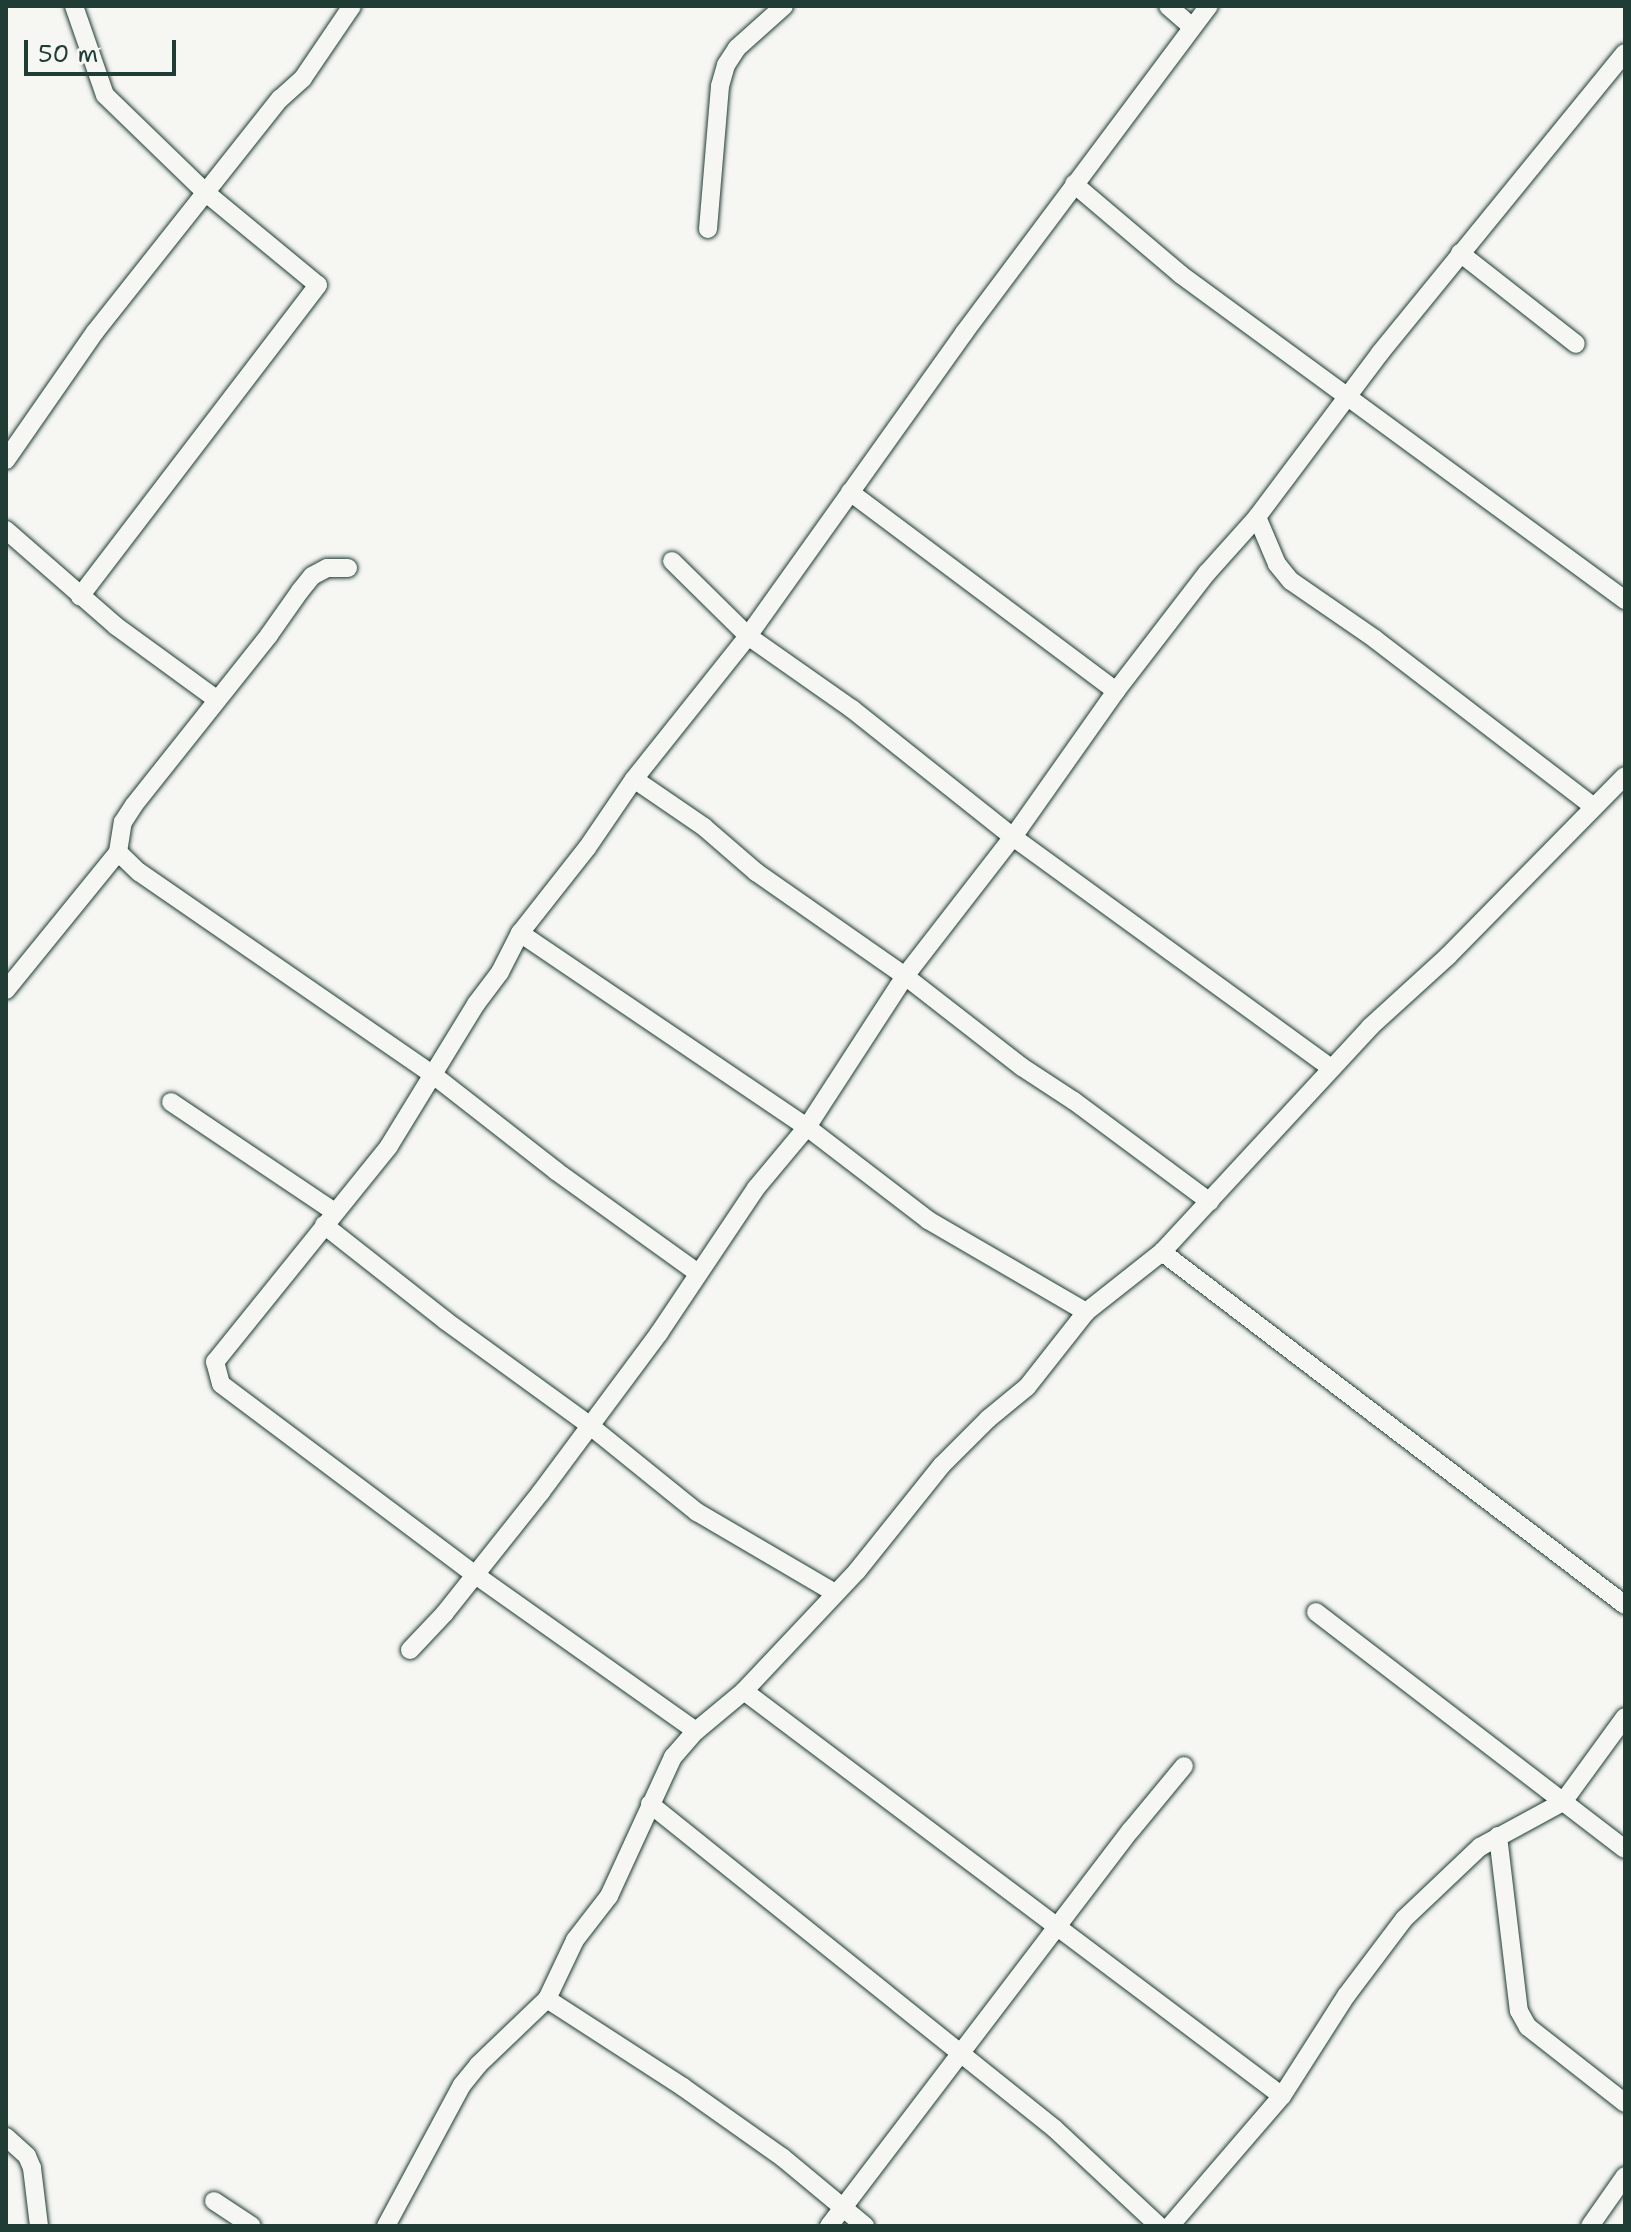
<!DOCTYPE html>
<html>
<head>
<meta charset="utf-8">
<style>
	body { margin:0 }
	#map { position:relative; width:1631px; height:2232px; overflow:hidden; background:#f6f6f2; font-family:"Shantell Sans",sans-serif }
	div>[style] { position:absolute }
	.roads { filter:drop-shadow(0 0 2px #1f3d34) drop-shadow(0 0 2px #1f3d34) }
	.street>* { height:18px; margin:-9px; padding:0 9px; transform-origin:9px; border-radius:9px; background:#f6f6f2 }
	span { translate:-50% -50%; white-space:nowrap; text-align:center; line-height:1.15; -webkit-text-stroke:8px #f6f6f2; paint-order:stroke }
	.frame { position:absolute; inset:0; border:8px solid #1f3d34; pointer-events:none }
	.scale { position:absolute; left:24px; top:40px; width:152px; height:36px; box-sizing:border-box; border:4px solid #1f3d34; border-top:0; padding-left:10px; font-size:24px; line-height:28px; white-space:nowrap; color:#1f3d34; -webkit-text-stroke:6px #f6f6f2; paint-order:stroke }
</style>
</head>
<body>
<div id="map">
	<div class="roads">
		<div class="street">
			<div style="left:74px;top:6px;width:94px;rotate:70.8deg"></div>
			<div style="left:105px;top:95px;width:139px;rotate:44.1deg"></div>
			<div style="left:205px;top:192px;width:146px;rotate:39.5deg"></div>
			<div style="left:318px;top:285px;width:392px;rotate:127.4deg"></div>
			<div style="left:1168px;top:6px;width:30px;rotate:41deg"></div>
			<div style="left:1074px;top:184px;width:139px;rotate:40.3deg"></div>
			<div style="left:1180px;top:274px;width:552px;rotate:36.23deg"></div>
			<div style="left:708px;top:229px;width:144px;rotate:-85.2deg"></div>
			<div style="left:720px;top:86px;width:22px;rotate:-74deg"></div>
			<div style="left:726px;top:65px;width:20px;rotate:-57deg"></div>
			<div style="left:737px;top:48px;width:63px;rotate:-41.8deg"></div>
			<div style="left:1460px;top:253px;width:147px;rotate:38.1deg"></div>
			<div style="left:6px;top:460px;width:156px;rotate:-55.2deg"></div>
			<div style="left:95px;top:332px;width:298px;rotate:-51.6deg"></div>
			<div style="left:280px;top:99px;width:31px;rotate:-42deg"></div>
			<div style="left:303px;top:78px;width:87px;rotate:-55.8deg"></div>
			<div style="left:850px;top:492px;width:332px;rotate:36.8deg"></div>
			<div style="left:1257px;top:517px;width:51px;rotate:66.9deg"></div>
			<div style="left:1277px;top:564px;width:22px;rotate:51deg"></div>
			<div style="left:1291px;top:581px;width:102px;rotate:34.6deg"></div>
			<div style="left:1375px;top:639px;width:275px;rotate:37.5deg"></div>
			<div style="left:6px;top:530px;width:146px;rotate:41.1deg"></div>
			<div style="left:116px;top:626px;width:124px;rotate:36.1deg"></div>
			<div style="left:672px;top:561px;width:107px;rotate:44.6deg"></div>
			<div style="left:748px;top:636px;width:127px;rotate:35.1deg"></div>
			<div style="left:852px;top:709px;width:206px;rotate:38.5deg"></div>
			<div style="left:1013px;top:837px;width:393px;rotate:36deg"></div>
			<div style="left:634px;top:779px;width:85px;rotate:34.4deg"></div>
			<div style="left:704px;top:827px;width:69px;rotate:40.9deg"></div>
			<div style="left:756px;top:872px;width:182px;rotate:34.9deg"></div>
			<div style="left:905px;top:976px;width:148px;rotate:37.9deg"></div>
			<div style="left:1022px;top:1067px;width:62px;rotate:33.2deg"></div>
			<div style="left:1074px;top:1101px;width:169px;rotate:36.6deg"></div>
			<div style="left:118px;top:852px;width:29px;rotate:44deg"></div>
			<div style="left:139px;top:872px;width:356px;rotate:34.6deg"></div>
			<div style="left:432px;top:1074px;width:157px;rotate:38deg"></div>
			<div style="left:556px;top:1171px;width:175px;rotate:35.7deg"></div>
			<div style="left:520px;top:933px;width:346px;rotate:34.1deg"></div>
			<div style="left:807px;top:1127px;width:153px;rotate:37.5deg"></div>
			<div style="left:928px;top:1220px;width:183px;rotate:30.2deg"></div>
			<div style="left:6px;top:990px;width:178px;rotate:-50.9deg"></div>
			<div style="left:118px;top:852px;width:30px;rotate:-81deg"></div>
			<div style="left:123px;top:822px;width:20px;rotate:-57deg"></div>
			<div style="left:134px;top:805px;width:217px;rotate:-51.5deg"></div>
			<div style="left:269px;top:635px;width:54px;rotate:-54.8deg"></div>
			<div style="left:300px;top:591px;width:19px;rotate:-51deg"></div>
			<div style="left:312px;top:576px;width:17px;rotate:-28deg"></div>
			<div style="left:327px;top:568px;width:21px"></div>
			<div style="left:171px;top:1102px;width:197px;rotate:33.9deg"></div>
			<div style="left:324px;top:1225px;width:155px;rotate:38.2deg"></div>
			<div style="left:446px;top:1321px;width:177px;rotate:36deg"></div>
			<div style="left:589px;top:1425px;width:139px;rotate:38.9deg"></div>
			<div style="left:697px;top:1512px;width:160px;rotate:30.4deg"></div>
			<div style="left:1162px;top:1252px;width:582px;rotate:37.32deg"></div>
			<div style="left:1316px;top:1612px;width:389px;rotate:37.5deg"></div>
			<div style="left:410px;top:1650px;width:50px;rotate:-46.6deg"></div>
			<div style="left:444px;top:1614px;width:156px;rotate:-51.5deg"></div>
			<div style="left:541px;top:1492px;width:198px;rotate:-53.4deg"></div>
			<div style="left:659px;top:1333px;width:174px;rotate:-56.2deg"></div>
			<div style="left:756px;top:1188px;width:80px;rotate:-50.1deg"></div>
			<div style="left:807px;top:1127px;width:180px;rotate:-57deg"></div>
			<div style="left:905px;top:976px;width:176px;rotate:-52.2deg"></div>
			<div style="left:1013px;top:837px;width:179px;rotate:-54.8deg"></div>
			<div style="left:1116px;top:691px;width:149px;rotate:-52.4deg"></div>
			<div style="left:1207px;top:573px;width:75px;rotate:-48.2deg"></div>
			<div style="left:1257px;top:517px;width:205px;rotate:-53.1deg"></div>
			<div style="left:1380px;top:353px;width:387px;rotate:-50.8deg"></div>
			<div style="left:744px;top:1691px;width:673px;rotate:36.97deg"></div>
			<div style="left:696px;top:1731px;width:272px;rotate:-144.7deg"></div>
			<div style="left:474px;top:1574px;width:316px;rotate:-143.1deg"></div>
			<div style="left:221px;top:1384px;width:23px;rotate:-105deg"></div>
			<div style="left:215px;top:1362px;width:277px;rotate:-51.1deg"></div>
			<div style="left:389px;top:1146px;width:167px;rotate:-58.5deg"></div>
			<div style="left:476px;top:1004px;width:40px;rotate:-53deg"></div>
			<div style="left:500px;top:972px;width:44px;rotate:-62.9deg"></div>
			<div style="left:520px;top:933px;width:108px;rotate:-51.8deg"></div>
			<div style="left:587px;top:848px;width:83px;rotate:-55.7deg"></div>
			<div style="left:634px;top:779px;width:183px;rotate:-51.4deg"></div>
			<div style="left:748px;top:636px;width:372px;rotate:-54.5deg"></div>
			<div style="left:964px;top:333px;width:409px;rotate:-53.2deg"></div>
			<div style="left:650px;top:1804px;width:519px;rotate:38.75deg"></div>
			<div style="left:1055px;top:2129px;width:142px;rotate:43deg"></div>
			<div style="left:1498px;top:1836px;width:176px;rotate:83.2deg"></div>
			<div style="left:1519px;top:2011px;width:18px;rotate:61deg"></div>
			<div style="left:1528px;top:2027px;width:123px;rotate:38.1deg"></div>
			<div style="left:547px;top:1999px;width:162px;rotate:32.9deg"></div>
			<div style="left:683px;top:2087px;width:121px;rotate:35.3deg"></div>
			<div style="left:782px;top:2157px;width:108px;rotate:39.7deg"></div>
			<div style="left:6px;top:2137px;width:28px;rotate:42deg"></div>
			<div style="left:27px;top:2156px;width:13px;rotate:67deg"></div>
			<div style="left:32px;top:2168px;width:58px;rotate:83.1deg"></div>
			<div style="left:214px;top:2201px;width:45px;rotate:33.3deg"></div>
			<div style="left:386px;top:2226px;width:160px;rotate:-61.7deg"></div>
			<div style="left:462px;top:2085px;width:26px;rotate:-51deg"></div>
			<div style="left:478px;top:2065px;width:95px;rotate:-43.7deg"></div>
			<div style="left:547px;top:1999px;width:65px;rotate:-64.6deg"></div>
			<div style="left:575px;top:1940px;width:56px;rotate:-52.3deg"></div>
			<div style="left:609px;top:1896px;width:153px;rotate:-65.3deg"></div>
			<div style="left:673px;top:1757px;width:35px;rotate:-49deg"></div>
			<div style="left:696px;top:1731px;width:62px;rotate:-39.8deg"></div>
			<div style="left:744px;top:1691px;width:165px;rotate:-46.7deg"></div>
			<div style="left:857px;top:1571px;width:136px;rotate:-51.3deg"></div>
			<div style="left:942px;top:1465px;width:65px;rotate:-45deg"></div>
			<div style="left:988px;top:1419px;width:50px;rotate:-39.4deg"></div>
			<div style="left:1027px;top:1387px;width:95px;rotate:-51.8deg"></div>
			<div style="left:1086px;top:1312px;width:97px;rotate:-38.3deg"></div>
			<div style="left:1162px;top:1252px;width:306px;rotate:-47.2deg"></div>
			<div style="left:1370px;top:1027px;width:105px;rotate:-42.3deg"></div>
			<div style="left:1448px;top:956px;width:252px;rotate:-45.5deg"></div>
			<div style="left:829px;top:2226px;width:498px;rotate:-52.7deg"></div>
			<div style="left:1131px;top:1830px;width:83px;rotate:-50.4deg"></div>
			<div style="left:1170px;top:2226px;width:172px;rotate:-49.3deg"></div>
			<div style="left:1282px;top:2096px;width:119px;rotate:-57.4deg"></div>
			<div style="left:1346px;top:1996px;width:96px;rotate:-53deg"></div>
			<div style="left:1404px;top:1919px;width:105px;rotate:-43.5deg"></div>
			<div style="left:1480px;top:1847px;width:94px;rotate:-28.5deg"></div>
			<div style="left:1563px;top:1802px;width:105px;rotate:-53.9deg"></div>
			<div style="left:1590px;top:2226px;width:61px;rotate:-55deg"></div>
		</div>
	</div>
	<div class="frame"></div>
	<div class="scale">50 m</div>
</div>
</body>
</html>
